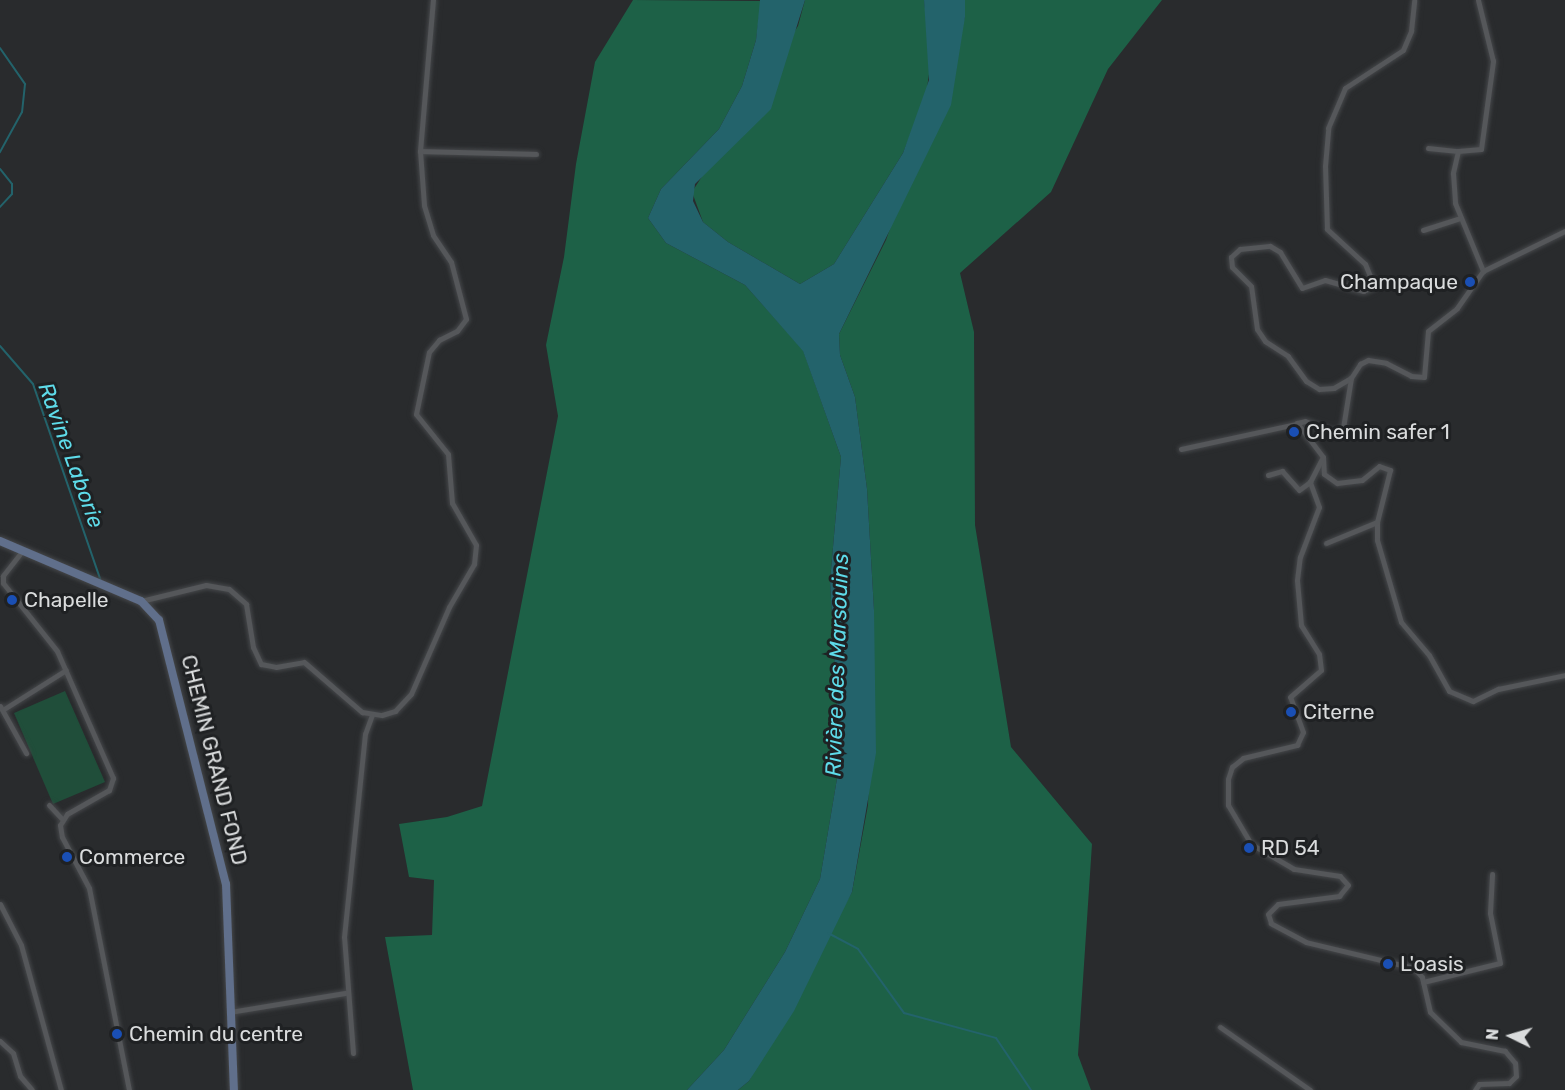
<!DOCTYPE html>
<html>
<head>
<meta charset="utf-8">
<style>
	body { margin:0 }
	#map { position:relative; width:1565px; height:1090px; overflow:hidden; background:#292b2d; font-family:Rubik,sans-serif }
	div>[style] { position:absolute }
	.green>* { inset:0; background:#204e3a }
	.forest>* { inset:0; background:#1d6147 }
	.water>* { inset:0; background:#23636b }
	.stream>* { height:2px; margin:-1px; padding:0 1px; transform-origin:1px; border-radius:1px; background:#23636b }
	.roads { filter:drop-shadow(0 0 2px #45474a) drop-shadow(0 0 2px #45474a) }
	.street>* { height:5px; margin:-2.5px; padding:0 2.5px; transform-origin:2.5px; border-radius:2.5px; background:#55575a }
	.secondary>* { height:8px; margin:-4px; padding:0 4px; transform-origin:4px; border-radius:4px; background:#606f8b }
	.dots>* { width:16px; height:16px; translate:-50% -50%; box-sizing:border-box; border:3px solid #1f2123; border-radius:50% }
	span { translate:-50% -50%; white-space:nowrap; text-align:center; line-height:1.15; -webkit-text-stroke:6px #1f2123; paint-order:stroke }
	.poi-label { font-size:21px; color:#dadcdd }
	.right { translate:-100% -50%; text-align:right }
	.left { translate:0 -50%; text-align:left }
	.street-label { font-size:21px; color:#dadcdd }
	.water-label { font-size:22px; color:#5edbe9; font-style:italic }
	.north { position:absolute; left:1481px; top:1006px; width:60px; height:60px; -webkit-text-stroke:4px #1f2123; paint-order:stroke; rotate:275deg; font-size:16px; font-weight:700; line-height:24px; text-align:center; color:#dadcdd }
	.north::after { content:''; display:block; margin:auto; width:21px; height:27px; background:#dadcdd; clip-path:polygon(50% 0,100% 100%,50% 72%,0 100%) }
</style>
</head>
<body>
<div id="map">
	<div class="green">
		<div style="clip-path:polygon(65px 691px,105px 782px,53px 804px,14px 713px)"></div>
	</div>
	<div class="forest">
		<div style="clip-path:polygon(633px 0,761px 1px,756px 40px,742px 86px,719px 129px,661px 189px,648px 218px,666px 243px,745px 285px,803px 350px,841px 457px,830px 581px,840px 761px,820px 879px,785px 952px,724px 1050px,687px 1090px,413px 1090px,385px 937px,432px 935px,434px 880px,409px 877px,399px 824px,447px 817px,482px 806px,558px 416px,546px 345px,564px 257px,576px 164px,595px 62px)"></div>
		<div style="clip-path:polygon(805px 0,924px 0,931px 60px,926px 95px,903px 153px,834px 264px,800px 284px,728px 242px,703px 222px,692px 192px,798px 26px)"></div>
		<div style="clip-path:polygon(965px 0,1162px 0,1108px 69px,1051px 192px,960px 273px,974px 332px,975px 525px,1011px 747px,1092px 844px,1078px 1055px,1091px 1090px,738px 1090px,749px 1081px,852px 892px,868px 805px,874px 610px,867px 489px,855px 397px,840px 355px,839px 334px,886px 240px,965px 17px)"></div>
	</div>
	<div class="water">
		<div style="clip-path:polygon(760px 0,805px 0,771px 109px,695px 184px,693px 201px,703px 222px,728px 242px,800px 284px,834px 264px,903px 153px,929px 80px,924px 0,965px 0,965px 17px,951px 105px,839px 334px,840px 355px,855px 397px,867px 489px,874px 610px,876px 753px,852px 892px,794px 1011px,749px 1081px,738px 1090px,687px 1090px,724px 1050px,785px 952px,820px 879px,840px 761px,830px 581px,841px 457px,803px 351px,745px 285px,666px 243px,648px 218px,661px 189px,719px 129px,742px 86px,756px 40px)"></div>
	</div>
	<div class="stream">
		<div style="left:0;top:48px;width:44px;rotate:55.2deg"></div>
		<div style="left:25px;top:84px;width:28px;rotate:96deg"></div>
		<div style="left:22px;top:112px;width:46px;rotate:118.8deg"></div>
		<div style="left:0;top:169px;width:19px;rotate:51deg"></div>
		<div style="left:12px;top:184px;width:10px;rotate:90deg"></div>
		<div style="left:12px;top:194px;width:18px;rotate:133deg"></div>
		<div style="left:0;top:346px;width:50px;rotate:49deg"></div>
		<div style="left:33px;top:384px;width:208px;rotate:71deg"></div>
		<div style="left:828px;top:933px;width:34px;rotate:28deg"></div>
		<div style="left:858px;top:949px;width:79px;rotate:54.3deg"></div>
		<div style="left:904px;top:1013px;width:95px;rotate:15.2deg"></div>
		<div style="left:996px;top:1038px;width:63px;rotate:56.1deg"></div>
	</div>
	<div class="roads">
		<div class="street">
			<div style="left:1428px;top:148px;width:30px;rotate:6deg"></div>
			<div style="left:1458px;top:151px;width:23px;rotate:-5deg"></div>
			<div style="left:1481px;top:149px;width:89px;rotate:-82.2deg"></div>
			<div style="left:1493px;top:61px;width:63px;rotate:-103.8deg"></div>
			<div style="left:420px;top:151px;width:116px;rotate:1.5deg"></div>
			<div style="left:1458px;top:151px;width:23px;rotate:103deg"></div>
			<div style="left:1453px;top:173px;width:30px;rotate:86deg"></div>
			<div style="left:1455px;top:203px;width:74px;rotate:67.6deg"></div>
			<div style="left:1423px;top:230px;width:38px;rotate:-18deg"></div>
			<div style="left:1351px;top:378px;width:20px;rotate:150deg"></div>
			<div style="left:1334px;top:388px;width:15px;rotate:176deg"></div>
			<div style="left:1319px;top:389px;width:15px;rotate:-148deg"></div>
			<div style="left:1306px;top:381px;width:31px;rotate:-126deg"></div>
			<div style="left:1288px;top:356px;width:27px;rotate:-147deg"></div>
			<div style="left:1265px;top:341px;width:14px;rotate:-124deg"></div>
			<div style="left:1257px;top:329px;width:43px;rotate:-97.9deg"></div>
			<div style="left:1251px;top:286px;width:27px;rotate:-135deg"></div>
			<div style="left:1232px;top:267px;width:10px;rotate:-96deg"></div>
			<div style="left:1231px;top:257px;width:12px;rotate:-42deg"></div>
			<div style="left:1240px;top:249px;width:30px;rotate:-6deg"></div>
			<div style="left:1270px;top:246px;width:12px;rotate:31deg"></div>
			<div style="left:1280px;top:252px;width:42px;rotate:58.6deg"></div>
			<div style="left:1302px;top:288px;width:24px;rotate:-19deg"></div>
			<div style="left:1325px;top:280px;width:40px;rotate:16deg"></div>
			<div style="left:1363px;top:291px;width:12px;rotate:-24deg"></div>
			<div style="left:1374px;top:286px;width:24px;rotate:-112deg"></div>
			<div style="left:1365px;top:264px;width:52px;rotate:-137.4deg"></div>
			<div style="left:1327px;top:229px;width:63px;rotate:-91.8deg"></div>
			<div style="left:1325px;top:166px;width:38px;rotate:-85deg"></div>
			<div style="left:1328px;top:128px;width:43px;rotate:-67deg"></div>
			<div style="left:1345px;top:88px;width:69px;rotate:-33.2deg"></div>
			<div style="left:1403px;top:50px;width:21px;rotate:-67deg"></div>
			<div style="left:1411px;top:31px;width:31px;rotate:-84deg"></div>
			<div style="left:1181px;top:449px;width:118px;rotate:-12.3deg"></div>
			<div style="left:1323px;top:457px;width:17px;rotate:87deg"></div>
			<div style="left:1324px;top:474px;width:16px;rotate:35deg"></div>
			<div style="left:1337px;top:483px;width:25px;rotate:-7deg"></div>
			<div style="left:1362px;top:480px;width:22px;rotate:-39deg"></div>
			<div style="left:1379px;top:466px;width:12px;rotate:20deg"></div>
			<div style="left:1390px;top:470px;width:54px;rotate:104deg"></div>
			<div style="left:1377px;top:522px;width:18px;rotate:90deg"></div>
			<div style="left:1377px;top:540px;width:85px;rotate:73.7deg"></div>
			<div style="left:1401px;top:622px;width:43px;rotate:49.7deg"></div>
			<div style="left:1429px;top:655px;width:41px;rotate:60.9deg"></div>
			<div style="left:1449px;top:691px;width:26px;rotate:23deg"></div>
			<div style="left:1473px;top:701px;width:28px;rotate:-26deg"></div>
			<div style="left:1498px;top:689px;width:68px;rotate:-11.8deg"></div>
			<div style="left:1268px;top:475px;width:15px;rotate:-16deg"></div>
			<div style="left:1282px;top:471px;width:25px;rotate:48deg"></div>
			<div style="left:1299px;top:490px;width:14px;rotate:-36deg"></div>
			<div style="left:1326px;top:543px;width:55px;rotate:-22.4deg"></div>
			<div style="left:23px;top:550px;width:33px;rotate:128deg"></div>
			<div style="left:3px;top:576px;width:7px;rotate:90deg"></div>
			<div style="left:3px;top:583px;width:87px;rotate:51.5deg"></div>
			<div style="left:57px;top:651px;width:139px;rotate:66.2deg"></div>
			<div style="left:113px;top:778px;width:13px;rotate:108deg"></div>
			<div style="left:109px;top:790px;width:48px;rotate:150.3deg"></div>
			<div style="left:67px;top:814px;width:13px;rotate:122deg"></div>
			<div style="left:60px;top:825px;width:12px;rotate:81deg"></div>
			<div style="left:62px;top:837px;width:58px;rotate:62.1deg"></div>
			<div style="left:89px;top:888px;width:206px;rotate:78.8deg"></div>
			<div style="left:141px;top:601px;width:67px;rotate:-13.8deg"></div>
			<div style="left:206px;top:585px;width:23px;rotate:10deg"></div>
			<div style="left:229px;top:589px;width:23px;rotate:41deg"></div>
			<div style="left:246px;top:604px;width:44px;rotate:80.8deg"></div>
			<div style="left:253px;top:647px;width:19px;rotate:65deg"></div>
			<div style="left:261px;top:664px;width:15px;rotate:11deg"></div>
			<div style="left:276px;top:667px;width:28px;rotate:-10deg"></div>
			<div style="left:304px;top:662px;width:77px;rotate:40.8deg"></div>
			<div style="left:362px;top:712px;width:20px;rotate:9deg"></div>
			<div style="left:382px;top:715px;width:14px;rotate:-17deg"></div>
			<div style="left:395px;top:711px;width:23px;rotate:-47deg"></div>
			<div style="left:411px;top:694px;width:95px;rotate:-66.4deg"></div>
			<div style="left:449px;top:607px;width:50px;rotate:-59.8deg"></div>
			<div style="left:474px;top:564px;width:19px;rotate:-84deg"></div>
			<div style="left:476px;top:545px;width:48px;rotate:-119.7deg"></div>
			<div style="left:452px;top:503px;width:49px;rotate:-94.7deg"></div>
			<div style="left:448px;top:454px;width:51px;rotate:-128.7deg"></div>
			<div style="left:416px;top:414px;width:63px;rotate:-78.2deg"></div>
			<div style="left:429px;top:352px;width:16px;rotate:-50deg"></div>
			<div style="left:439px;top:340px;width:20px;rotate:-27deg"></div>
			<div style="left:457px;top:331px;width:15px;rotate:-53deg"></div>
			<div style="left:466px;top:319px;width:59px;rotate:-104.7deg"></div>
			<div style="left:451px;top:262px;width:32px;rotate:-124deg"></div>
			<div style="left:433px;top:235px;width:31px;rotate:-107deg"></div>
			<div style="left:424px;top:205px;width:54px;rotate:-94.2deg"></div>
			<div style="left:420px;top:151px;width:152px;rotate:-85.1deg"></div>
			<div style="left:0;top:706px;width:54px;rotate:61deg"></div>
			<div style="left:4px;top:709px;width:73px;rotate:-32.2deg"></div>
			<div style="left:49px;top:805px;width:19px;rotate:47deg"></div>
			<div style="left:0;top:904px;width:46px;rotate:62.9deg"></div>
			<div style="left:21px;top:945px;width:150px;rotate:74.6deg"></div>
			<div style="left:1423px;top:982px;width:79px;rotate:-13.9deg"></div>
			<div style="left:1500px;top:963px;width:51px;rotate:-101.3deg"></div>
			<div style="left:1490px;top:913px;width:39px;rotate:-87deg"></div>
			<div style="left:230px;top:1012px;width:117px;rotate:-9.4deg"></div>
			<div style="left:1220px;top:1027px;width:110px;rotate:35deg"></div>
			<div style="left:0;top:1041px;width:18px;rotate:43deg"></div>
			<div style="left:13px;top:1053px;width:24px;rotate:73deg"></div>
			<div style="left:20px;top:1076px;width:18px;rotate:49deg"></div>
			<div style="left:353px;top:1053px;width:116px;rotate:-94.4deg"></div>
			<div style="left:344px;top:937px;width:204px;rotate:-84.1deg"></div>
			<div style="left:365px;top:734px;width:20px;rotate:-70deg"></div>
			<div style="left:1475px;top:1090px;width:7px;rotate:-56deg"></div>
			<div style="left:1479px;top:1084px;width:30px;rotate:-2deg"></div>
			<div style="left:1509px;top:1083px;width:10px;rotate:-45deg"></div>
			<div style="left:1516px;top:1076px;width:13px;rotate:-94deg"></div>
			<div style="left:1515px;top:1063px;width:16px;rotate:-130deg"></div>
			<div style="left:1505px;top:1051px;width:45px;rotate:-168.4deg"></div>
			<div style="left:1461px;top:1042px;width:43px;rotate:-135.9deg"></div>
			<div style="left:1430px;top:1012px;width:36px;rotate:-103deg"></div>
			<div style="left:1422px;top:977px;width:12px;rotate:-132deg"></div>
			<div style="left:1414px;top:968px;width:111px;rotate:-166.5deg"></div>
			<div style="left:1306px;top:942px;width:40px;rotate:-152deg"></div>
			<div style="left:1271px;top:923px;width:9px;rotate:-108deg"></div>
			<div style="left:1268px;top:914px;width:14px;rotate:-45deg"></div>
			<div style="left:1278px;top:904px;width:62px;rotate:-7.5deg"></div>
			<div style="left:1339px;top:896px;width:14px;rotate:-51deg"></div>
			<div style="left:1348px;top:885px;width:12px;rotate:-132deg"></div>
			<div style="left:1340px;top:876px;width:47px;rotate:-171.3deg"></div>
			<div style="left:1294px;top:869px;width:50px;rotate:-149.8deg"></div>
			<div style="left:1251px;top:844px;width:45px;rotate:-120.5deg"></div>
			<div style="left:1228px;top:805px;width:26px;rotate:-90deg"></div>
			<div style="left:1228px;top:779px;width:13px;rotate:-72deg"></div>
			<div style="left:1232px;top:767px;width:14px;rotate:-39deg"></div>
			<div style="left:1243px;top:758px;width:56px;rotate:-13.5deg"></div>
			<div style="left:1297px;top:745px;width:14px;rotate:-65deg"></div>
			<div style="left:1303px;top:732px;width:37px;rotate:-110deg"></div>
			<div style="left:1290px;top:697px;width:41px;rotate:-41.1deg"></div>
			<div style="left:1321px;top:670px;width:16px;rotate:-97deg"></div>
			<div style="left:1319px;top:654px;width:34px;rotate:-122deg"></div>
			<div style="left:1301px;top:625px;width:45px;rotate:-95.1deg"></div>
			<div style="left:1297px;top:580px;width:23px;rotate:-83deg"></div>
			<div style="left:1300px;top:557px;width:53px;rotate:-69.2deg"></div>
			<div style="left:1319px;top:507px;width:27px;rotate:-110deg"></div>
			<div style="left:1310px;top:482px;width:28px;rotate:-63deg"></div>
			<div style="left:1323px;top:457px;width:43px;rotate:-127.4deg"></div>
			<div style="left:1297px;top:423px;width:8px;rotate:-14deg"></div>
			<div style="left:1305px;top:421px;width:31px;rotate:21deg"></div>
			<div style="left:1334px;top:432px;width:10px;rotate:-24deg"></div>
			<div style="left:1343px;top:428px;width:51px;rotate:-80.9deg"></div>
			<div style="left:1351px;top:378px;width:17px;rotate:-57deg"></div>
			<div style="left:1360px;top:364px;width:9px;rotate:-27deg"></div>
			<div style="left:1368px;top:360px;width:18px;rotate:9deg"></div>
			<div style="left:1386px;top:363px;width:28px;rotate:27deg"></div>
			<div style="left:1411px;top:376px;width:13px;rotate:4deg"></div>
			<div style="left:1424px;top:377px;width:46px;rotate:-85deg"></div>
			<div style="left:1428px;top:331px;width:37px;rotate:-38deg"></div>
			<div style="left:1457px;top:308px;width:45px;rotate:-54.9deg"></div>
			<div style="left:1483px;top:271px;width:91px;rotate:-26deg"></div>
		</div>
		<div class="secondary">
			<div style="left:0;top:541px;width:153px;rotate:23.1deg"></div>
			<div style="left:141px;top:601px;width:26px;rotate:47deg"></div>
			<div style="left:159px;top:620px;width:272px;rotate:75.8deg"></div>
			<div style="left:226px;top:884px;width:206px;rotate:87.8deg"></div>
		</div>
	</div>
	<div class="dots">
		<div style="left:1470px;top:282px;background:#1a4fb4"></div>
		<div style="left:1294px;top:432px;background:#1a4fb4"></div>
		<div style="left:12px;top:600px;background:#1a4fb4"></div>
		<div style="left:1291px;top:712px;background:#1a4fb4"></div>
		<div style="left:1249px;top:848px;background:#1a4fb4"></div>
		<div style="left:67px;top:857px;background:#1a4fb4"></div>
		<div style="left:1388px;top:964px;background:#1a4fb4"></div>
		<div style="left:117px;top:1034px;background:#1a4fb4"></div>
	</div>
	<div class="poi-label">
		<span class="right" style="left:1458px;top:282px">Champaque</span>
		<span class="left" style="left:1306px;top:432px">Chemin safer 1</span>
		<span class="left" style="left:24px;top:600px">Chapelle</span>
		<span class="left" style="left:1303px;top:712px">Citerne</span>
		<span class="left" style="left:1261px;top:848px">RD 54</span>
		<span class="left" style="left:79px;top:857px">Commerce</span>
		<span class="left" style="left:1400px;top:964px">L'oasis</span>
		<span class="left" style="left:129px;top:1034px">Chemin du centre</span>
	</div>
	<div class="street-label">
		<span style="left:214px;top:760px;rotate:76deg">CHEMIN GRAND FOND</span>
	</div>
	<div class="water-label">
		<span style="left:71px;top:455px;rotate:70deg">Ravine Laborie</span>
		<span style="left:837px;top:665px;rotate:-88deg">Rivière des Marsouins</span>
	</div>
	<div class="north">N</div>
</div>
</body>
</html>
